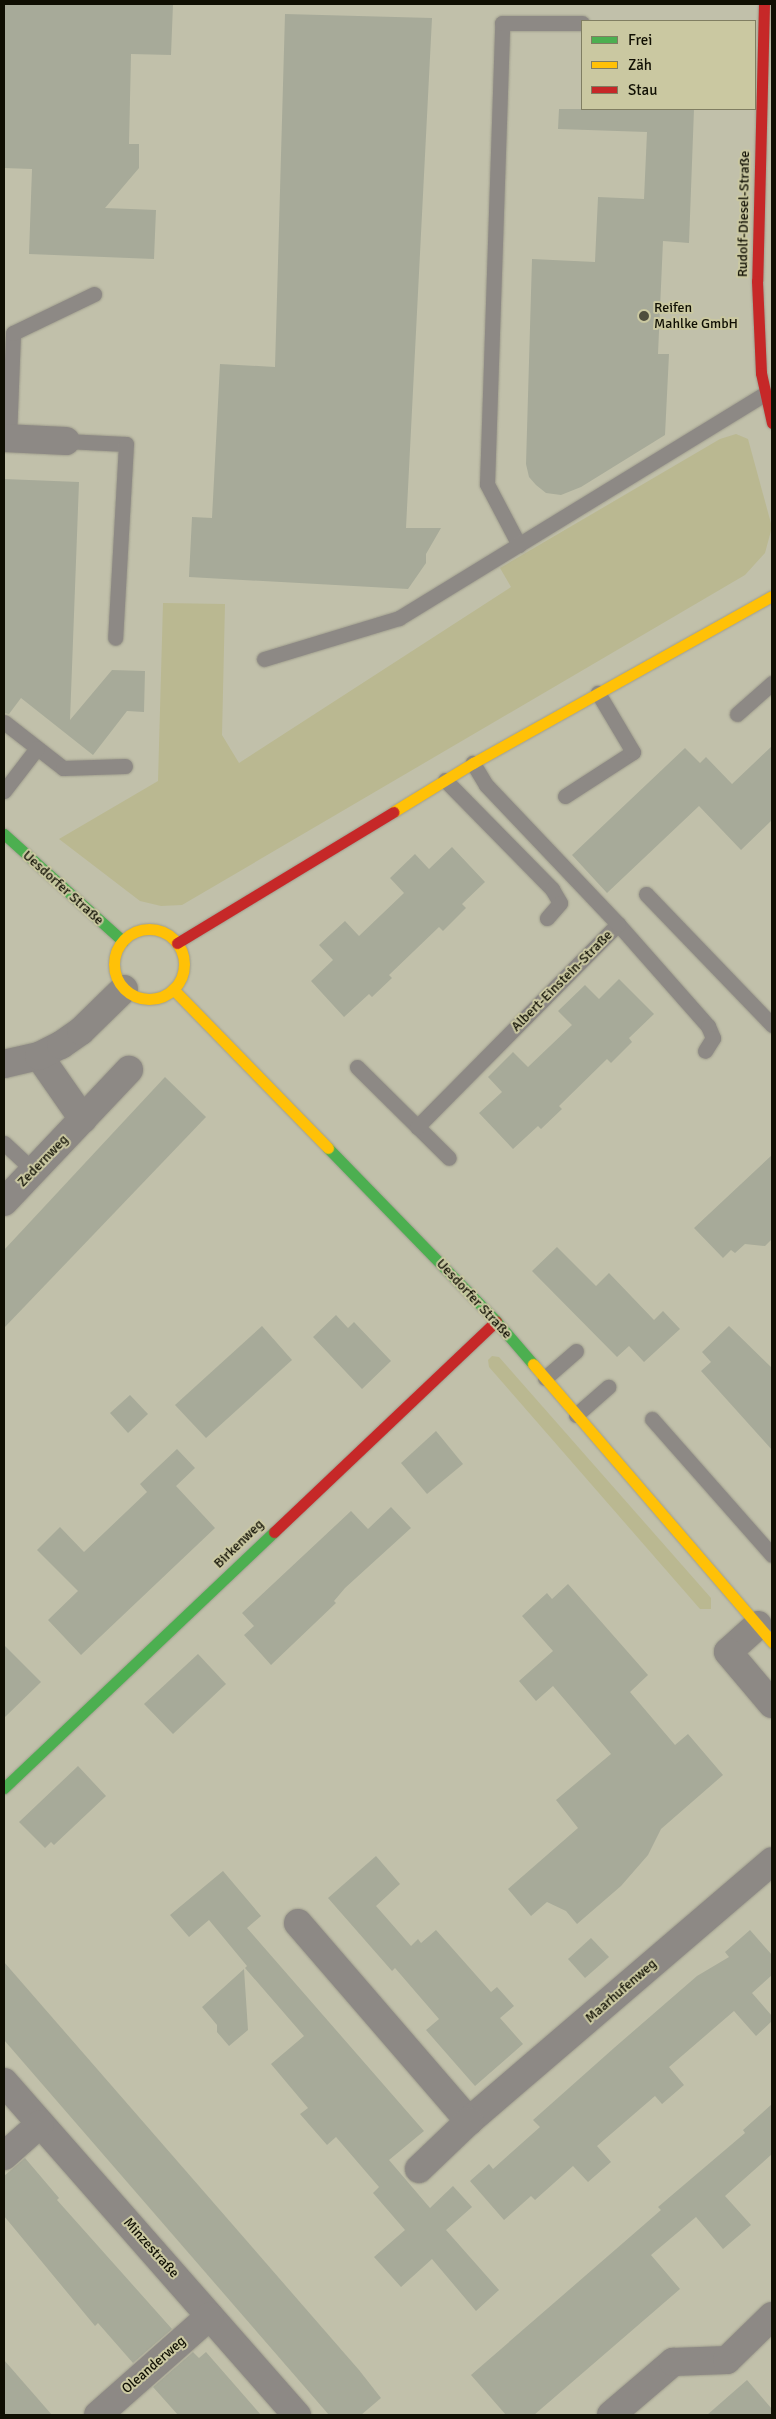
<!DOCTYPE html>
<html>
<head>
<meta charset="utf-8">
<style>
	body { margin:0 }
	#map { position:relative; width:776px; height:2419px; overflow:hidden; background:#c1c0aa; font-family:Signika,sans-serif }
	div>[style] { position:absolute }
	.green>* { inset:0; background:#bab891 }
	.building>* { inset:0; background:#a7aa99 }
	.roads { filter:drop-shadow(0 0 1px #a09e8e) drop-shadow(0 0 1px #a09e8e) }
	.lane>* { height:15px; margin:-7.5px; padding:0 7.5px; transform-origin:7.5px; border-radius:7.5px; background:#8d8985 }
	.street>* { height:28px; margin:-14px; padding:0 14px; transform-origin:14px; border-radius:14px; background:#8d8985 }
	.fast>* { height:11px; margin:-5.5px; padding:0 5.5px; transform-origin:5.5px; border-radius:5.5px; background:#4caf50 }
	.slow>* { height:11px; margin:-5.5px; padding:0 5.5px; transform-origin:5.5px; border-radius:5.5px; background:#ffc107 }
	.slow>.ring { margin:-5.5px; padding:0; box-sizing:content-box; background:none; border:11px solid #ffc107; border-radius:50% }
	.jam>* { height:11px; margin:-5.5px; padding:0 5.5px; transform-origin:5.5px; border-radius:5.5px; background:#c62828 }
	.dots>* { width:14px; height:14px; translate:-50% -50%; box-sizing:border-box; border:2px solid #cac8a1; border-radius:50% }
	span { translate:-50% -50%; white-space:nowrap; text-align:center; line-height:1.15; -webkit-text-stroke:4px #cac8a1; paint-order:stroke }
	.street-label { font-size:14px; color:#100f03 }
	.poi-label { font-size:14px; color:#100f03 }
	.left { translate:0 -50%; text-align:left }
	.frame { position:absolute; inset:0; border:5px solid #100f03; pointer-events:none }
	.legend { position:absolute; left:581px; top:20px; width:175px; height:90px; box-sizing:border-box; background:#cac8a1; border:1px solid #807e62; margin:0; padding:6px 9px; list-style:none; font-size:15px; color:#100f03 }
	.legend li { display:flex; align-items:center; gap:10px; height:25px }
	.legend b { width:25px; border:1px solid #807e62 }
</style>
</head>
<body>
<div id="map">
	<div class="green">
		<div style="clip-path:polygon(736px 434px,748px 439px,772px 527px,765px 553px,745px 575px,182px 905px,161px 906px,140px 901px,59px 839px,158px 781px,163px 603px,225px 604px,222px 735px,239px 763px,511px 587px,500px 568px,720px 439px)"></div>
		<div style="clip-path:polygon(492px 1356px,499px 1357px,711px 1598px,711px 1609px,700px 1609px,489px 1367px,488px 1360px)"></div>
	</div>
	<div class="building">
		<div style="clip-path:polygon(4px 4px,173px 4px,171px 55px,131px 54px,129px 144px,139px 144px,139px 168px,105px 208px,156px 210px,154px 259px,29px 254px,32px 169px,4px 168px)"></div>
		<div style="clip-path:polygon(285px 14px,432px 18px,406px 528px,441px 528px,426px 554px,426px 563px,408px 589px,189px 577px,192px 517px,212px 518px,220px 364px,275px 367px)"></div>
		<div style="clip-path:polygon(559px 109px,694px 109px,689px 243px,663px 241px,658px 354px,669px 354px,665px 435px,581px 487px,561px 495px,546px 493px,536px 485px,529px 477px,526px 464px,532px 259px,595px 262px,598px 197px,644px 199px,647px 132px,558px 129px)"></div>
		<div style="clip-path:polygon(4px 479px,79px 482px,70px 720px,112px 670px,145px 671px,144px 712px,127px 711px,93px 755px,21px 698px,9px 714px,4px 713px)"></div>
		<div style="clip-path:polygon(772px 746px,772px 820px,741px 850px,699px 806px,607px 893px,572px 855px,685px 748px,700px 763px,706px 757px,732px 784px)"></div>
		<div style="clip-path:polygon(452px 847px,485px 882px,462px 904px,466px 908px,443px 931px,439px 927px,389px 975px,392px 978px,372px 997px,369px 994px,344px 1017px,311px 981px,333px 960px,319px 945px,345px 921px,359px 936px,404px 893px,390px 878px,415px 854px,429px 869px)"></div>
		<div style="clip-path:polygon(619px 979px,654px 1014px,629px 1038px,632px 1042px,611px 1063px,607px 1059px,559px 1106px,562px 1109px,541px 1129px,538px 1126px,513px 1149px,479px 1113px,502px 1092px,488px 1077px,513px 1052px,528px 1067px,572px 1025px,558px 1011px,585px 985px,599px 999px)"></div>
		<div style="clip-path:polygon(165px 1077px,206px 1117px,4px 1328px,4px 1250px)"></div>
		<div style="clip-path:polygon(772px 1155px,772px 1239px,765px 1246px,745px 1244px,735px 1253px,731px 1250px,723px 1258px,694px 1228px)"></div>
		<div style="clip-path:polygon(557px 1247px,596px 1286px,609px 1273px,654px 1320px,663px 1311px,680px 1329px,644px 1362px,629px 1346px,617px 1357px,532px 1271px)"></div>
		<div style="clip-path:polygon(336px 1315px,348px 1328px,354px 1322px,391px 1361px,362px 1389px,313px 1337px)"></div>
		<div style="clip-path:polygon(262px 1326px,292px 1360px,206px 1438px,175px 1405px)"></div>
		<div style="clip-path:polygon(729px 1326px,772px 1368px,772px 1450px,701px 1371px,711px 1362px,702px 1352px)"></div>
		<div style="clip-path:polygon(130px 1395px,148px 1414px,128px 1433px,110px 1413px)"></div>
		<div style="clip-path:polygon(436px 1431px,463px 1464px,427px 1494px,401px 1463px)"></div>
		<div style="clip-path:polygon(177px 1449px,195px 1468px,176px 1486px,215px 1528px,81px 1655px,48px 1620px,78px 1591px,37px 1550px,60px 1527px,84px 1552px,147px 1492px,140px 1484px)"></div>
		<div style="clip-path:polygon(391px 1507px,411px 1528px,345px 1588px,334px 1601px,336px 1603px,271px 1665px,244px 1635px,254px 1626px,242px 1613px,351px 1511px,368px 1529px)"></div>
		<div style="clip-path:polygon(568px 1584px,648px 1675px,630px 1692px,675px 1745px,688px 1734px,723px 1775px,661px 1829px,648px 1855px,621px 1886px,577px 1924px,566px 1911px,547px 1902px,531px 1916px,508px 1889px,578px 1828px,556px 1800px,611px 1754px,553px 1686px,536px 1701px,519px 1681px,553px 1651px,522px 1616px,547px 1593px,552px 1599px)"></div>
		<div style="clip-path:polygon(4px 1645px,41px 1682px,4px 1718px)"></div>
		<div style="clip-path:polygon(198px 1654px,226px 1684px,173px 1734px,144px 1704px)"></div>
		<div style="clip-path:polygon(78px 1766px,106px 1796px,54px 1845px,51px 1842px,45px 1848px,19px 1822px)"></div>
		<div style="clip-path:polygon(376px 1856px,400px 1884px,376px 1906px,411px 1946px,418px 1939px,421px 1943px,436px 1930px,491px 1992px,497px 1987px,514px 2006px,500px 2018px,523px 2044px,475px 2086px,426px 2030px,439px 2019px,395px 1968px,392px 1971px,328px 1898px)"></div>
		<div style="clip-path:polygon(223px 1871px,261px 1916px,247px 1928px,424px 2131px,389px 2160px,430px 2208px,453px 2186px,472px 2207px,446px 2230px,499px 2290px,476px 2311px,432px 2259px,401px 2287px,374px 2257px,405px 2230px,373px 2193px,379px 2187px,336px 2137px,327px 2145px,300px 2114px,308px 2108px,271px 2064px,304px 2036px,245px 1968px,247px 1966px,209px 1920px,189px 1937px,170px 1915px)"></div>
		<div style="clip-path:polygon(750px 1930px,772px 1955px,772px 1975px,752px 1993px,772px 2016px,772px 2021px,756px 2036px,734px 2011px,669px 2067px,684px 2085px,662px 2104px,655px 2096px,597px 2146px,611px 2162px,588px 2182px,573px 2166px,535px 2200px,531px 2196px,504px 2220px,470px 2181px,489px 2164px,493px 2169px,540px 2127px,533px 2120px,614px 2048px,697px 1976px,729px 1957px,725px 1952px)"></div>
		<div style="clip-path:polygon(591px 1938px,609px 1957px,585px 1978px,568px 1959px)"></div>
		<div style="clip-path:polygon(4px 1962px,359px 2370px,381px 2398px,361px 2415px,329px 2415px,4px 2040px)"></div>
		<div style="clip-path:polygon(244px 1969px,248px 2030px,229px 2046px,217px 2032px,217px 2025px,202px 2007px)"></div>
		<div style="clip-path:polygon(772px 2104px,772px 2154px,725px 2196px,751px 2225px,723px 2249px,696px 2217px,651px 2255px,680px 2289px,534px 2415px,506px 2415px,471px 2375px,661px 2210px,658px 2207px,745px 2133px,743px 2130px)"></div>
		<div style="clip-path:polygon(25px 2158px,59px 2198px,57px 2200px,172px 2329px,133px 2363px,98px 2323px,95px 2326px,4px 2216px,4px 2176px)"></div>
		<div style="clip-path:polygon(193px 2352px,199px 2358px,206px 2352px,261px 2415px,178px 2415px,153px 2387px)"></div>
		<div style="clip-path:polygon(4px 2360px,52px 2415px,4px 2415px)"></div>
		<div style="clip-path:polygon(747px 2380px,772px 2409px,772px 2415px,707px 2415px)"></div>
	</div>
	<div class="roads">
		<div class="lane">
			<div style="left:9px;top:438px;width:105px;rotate:-87.8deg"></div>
			<div style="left:13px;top:333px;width:90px;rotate:-25.7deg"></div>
			<div style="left:66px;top:441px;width:60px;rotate:2.9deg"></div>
			<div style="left:126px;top:444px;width:194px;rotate:93.2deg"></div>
			<div style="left:519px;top:545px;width:69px;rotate:-117.7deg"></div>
			<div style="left:487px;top:484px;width:461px;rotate:-88.1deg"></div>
			<div style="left:502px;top:23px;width:80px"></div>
			<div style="left:264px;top:659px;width:141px;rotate:-16.9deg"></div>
			<div style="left:399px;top:618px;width:429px;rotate:-31.5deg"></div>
			<div style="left:737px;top:714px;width:47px;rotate:-41.5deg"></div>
			<div style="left:4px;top:722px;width:75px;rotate:37.9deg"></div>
			<div style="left:63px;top:768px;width:62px;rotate:-1.8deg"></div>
			<div style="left:445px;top:780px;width:153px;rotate:45.5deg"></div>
			<div style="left:552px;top:889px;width:16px;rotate:60deg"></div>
			<div style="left:560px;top:903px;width:20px;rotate:131deg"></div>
			<div style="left:4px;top:791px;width:54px;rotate:-52.5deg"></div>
			<div style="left:565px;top:796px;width:81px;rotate:-32.9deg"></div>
			<div style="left:633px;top:752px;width:69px;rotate:-120.7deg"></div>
			<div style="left:646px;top:894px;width:182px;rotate:46.1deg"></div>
			<div style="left:618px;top:924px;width:136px;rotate:48.6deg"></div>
			<div style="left:708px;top:1026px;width:13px;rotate:67deg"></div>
			<div style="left:713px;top:1038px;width:15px;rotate:122deg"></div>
			<div style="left:357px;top:1067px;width:129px;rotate:44.7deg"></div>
			<div style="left:417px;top:1127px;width:286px;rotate:-45.3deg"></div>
			<div style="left:618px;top:924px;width:192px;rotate:-133.5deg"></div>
			<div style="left:486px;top:785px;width:26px;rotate:-121deg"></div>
			<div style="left:4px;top:1143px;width:41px;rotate:43deg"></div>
			<div style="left:545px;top:1378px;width:41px;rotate:-41.1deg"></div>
			<div style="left:576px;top:1415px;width:43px;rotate:-41.2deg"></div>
			<div style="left:652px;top:1419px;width:181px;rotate:48.6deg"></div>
		</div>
		<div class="street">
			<div style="left:4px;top:438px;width:62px;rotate:2.8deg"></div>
			<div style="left:39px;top:1056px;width:77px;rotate:55.1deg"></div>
			<div style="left:4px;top:1064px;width:36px;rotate:-13deg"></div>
			<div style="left:39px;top:1056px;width:25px;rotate:-27deg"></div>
			<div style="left:61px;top:1045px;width:24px;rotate:-35deg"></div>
			<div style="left:81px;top:1031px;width:60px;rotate:-44.3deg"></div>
			<div style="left:4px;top:1202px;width:182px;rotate:-46.6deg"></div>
			<div style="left:758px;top:1625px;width:40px;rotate:138deg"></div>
			<div style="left:728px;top:1652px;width:68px;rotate:49.8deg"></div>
			<div style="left:298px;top:1923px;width:262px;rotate:49.2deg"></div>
			<div style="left:469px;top:2121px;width:399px;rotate:-40.6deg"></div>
			<div style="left:4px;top:2082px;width:444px;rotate:48.7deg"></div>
			<div style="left:4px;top:2156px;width:48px;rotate:-41.6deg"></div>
			<div style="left:419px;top:2169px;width:69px;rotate:-43.8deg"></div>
			<div style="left:98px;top:2415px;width:149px;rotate:-41.5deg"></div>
			<div style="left:611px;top:2415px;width:82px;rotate:-40.5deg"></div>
			<div style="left:673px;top:2362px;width:54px;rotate:-2.1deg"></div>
			<div style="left:727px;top:2360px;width:63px;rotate:-44.4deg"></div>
		</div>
		<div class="fast">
			<div style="left:4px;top:834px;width:160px;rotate:42deg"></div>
			<div style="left:328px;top:1148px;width:241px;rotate:45.8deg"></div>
			<div style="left:496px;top:1321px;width:57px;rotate:49.3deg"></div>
			<div style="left:4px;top:1788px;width:372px;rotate:-43.5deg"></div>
		</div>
		<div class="slow">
			<div style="left:393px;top:812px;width:94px;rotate:-31.5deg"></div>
			<div style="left:473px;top:763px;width:342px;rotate:-29.2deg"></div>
			<div class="ring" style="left:114px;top:929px;width:59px;height:59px"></div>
			<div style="left:173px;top:989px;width:222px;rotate:45.7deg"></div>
			<div style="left:533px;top:1364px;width:367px;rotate:49.3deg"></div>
		</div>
		<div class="jam">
			<div style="left:764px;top:4px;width:277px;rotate:91.4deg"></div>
			<div style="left:757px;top:281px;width:92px;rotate:87.5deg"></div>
			<div style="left:761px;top:373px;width:51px;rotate:77.6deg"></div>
			<div style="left:177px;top:943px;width:253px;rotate:-31.2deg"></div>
			<div style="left:274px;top:1532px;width:306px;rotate:-43.5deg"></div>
		</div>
	</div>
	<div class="dots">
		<div style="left:644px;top:316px;background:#4e4d3d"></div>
	</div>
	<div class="street-label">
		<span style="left:744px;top:214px;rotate:-89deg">Rudolf-Diesel-Straße</span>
		<span style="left:63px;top:888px;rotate:42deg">Uesdorfer Straße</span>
		<span style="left:562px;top:981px;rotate:-45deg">Albert-Einstein-Straße</span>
		<span style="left:43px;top:1161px;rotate:-46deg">Zedernweg</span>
		<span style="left:474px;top:1299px;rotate:47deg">Uesdorfer Straße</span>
		<span style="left:239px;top:1544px;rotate:-44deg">Birkenweg</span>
		<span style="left:621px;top:1991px;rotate:-41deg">Maarhufenweg</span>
		<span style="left:151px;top:2248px;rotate:48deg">Minzestraße</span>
		<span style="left:154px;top:2365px;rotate:-41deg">Oleanderweg</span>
	</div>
	<div class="poi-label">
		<span class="left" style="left:654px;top:316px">Reifen<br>Mahlke GmbH</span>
	</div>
	<div class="frame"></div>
	<ul class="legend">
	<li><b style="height:6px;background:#4caf50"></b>Frei</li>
	<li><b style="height:6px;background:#ffc107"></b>Zäh</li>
	<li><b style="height:6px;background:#c62828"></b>Stau</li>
	</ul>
</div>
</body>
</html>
